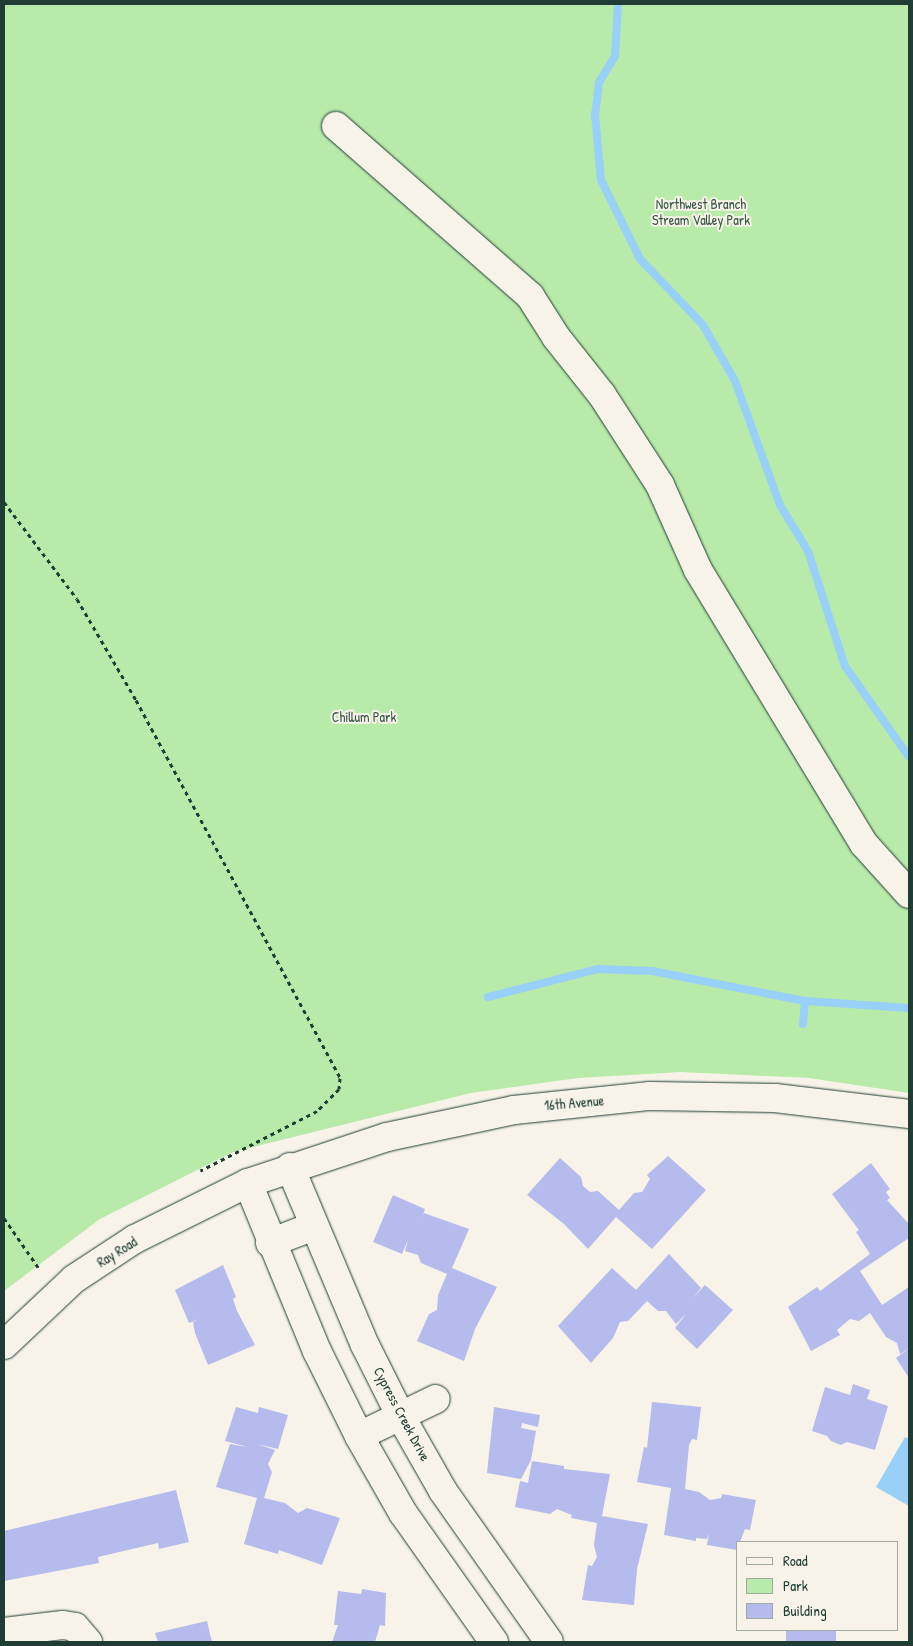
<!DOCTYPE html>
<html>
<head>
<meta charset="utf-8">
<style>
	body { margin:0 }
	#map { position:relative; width:913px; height:1646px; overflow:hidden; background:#f7f3e8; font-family:"Patrick Hand",sans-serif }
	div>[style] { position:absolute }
	.green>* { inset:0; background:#b8eaaa }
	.water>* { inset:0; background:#98d0f8 }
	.stream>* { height:8px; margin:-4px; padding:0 4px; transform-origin:4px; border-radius:4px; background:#98d0f8 }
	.building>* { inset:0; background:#b5bbec }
	.path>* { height:3px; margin-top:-1.5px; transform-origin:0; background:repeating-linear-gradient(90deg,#1f3d34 0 4px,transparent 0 8px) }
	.roads { filter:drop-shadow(0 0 1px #1f3d34) drop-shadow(0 0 1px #1f3d34) }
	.minor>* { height:28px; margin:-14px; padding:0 14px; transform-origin:14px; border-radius:14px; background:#f7f3e8 }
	span { translate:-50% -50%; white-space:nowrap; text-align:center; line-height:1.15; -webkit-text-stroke:4px #f7f3e8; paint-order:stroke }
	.park-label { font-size:14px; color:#365746 }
	.street-label { font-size:14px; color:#1f3d34 }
	.frame { position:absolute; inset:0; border:5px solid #1f3d34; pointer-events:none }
	.legend { position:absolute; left:736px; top:1541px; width:162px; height:90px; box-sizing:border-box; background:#f7f3e8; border:1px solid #a1aaa0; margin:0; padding:6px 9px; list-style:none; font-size:15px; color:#1f3d34 }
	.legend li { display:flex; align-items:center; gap:10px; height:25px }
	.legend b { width:25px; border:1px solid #a1aaa0 }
</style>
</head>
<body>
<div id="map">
	<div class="green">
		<div style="clip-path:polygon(4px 4px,909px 4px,909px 1093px,809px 1078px,681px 1072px,578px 1078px,471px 1093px,233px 1152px,100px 1219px,4px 1291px)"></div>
	</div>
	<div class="water">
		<div style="clip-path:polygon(905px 1437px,909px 1439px,909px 1506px,876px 1487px)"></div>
	</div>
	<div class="stream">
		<div style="left:618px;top:4px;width:52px;rotate:93.3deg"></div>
		<div style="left:615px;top:56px;width:31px;rotate:121deg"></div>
		<div style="left:599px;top:83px;width:31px;rotate:97deg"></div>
		<div style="left:595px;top:114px;width:66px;rotate:84.8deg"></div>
		<div style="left:601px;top:180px;width:88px;rotate:63.7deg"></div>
		<div style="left:640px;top:259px;width:91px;rotate:46.3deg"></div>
		<div style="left:703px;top:325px;width:64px;rotate:60.3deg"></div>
		<div style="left:735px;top:381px;width:132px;rotate:70.1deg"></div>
		<div style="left:780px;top:505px;width:54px;rotate:58.7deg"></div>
		<div style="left:808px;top:551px;width:121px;rotate:72.2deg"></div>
		<div style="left:845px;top:666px;width:111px;rotate:54.9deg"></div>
		<div style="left:488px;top:997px;width:114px;rotate:-14.3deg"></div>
		<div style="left:598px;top:969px;width:54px;rotate:2.1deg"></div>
		<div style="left:652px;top:971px;width:156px;rotate:11.1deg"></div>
		<div style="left:805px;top:1001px;width:104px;rotate:3.9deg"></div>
		<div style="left:803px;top:1024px;width:23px;rotate:-85deg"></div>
	</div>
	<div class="building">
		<div style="clip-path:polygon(668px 1156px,706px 1190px,652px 1249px,616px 1217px,588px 1249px,564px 1224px,527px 1195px,560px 1158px,581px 1177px,583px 1186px,590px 1192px,598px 1191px,619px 1210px,634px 1193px,642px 1192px,650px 1179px,647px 1175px)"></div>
		<div style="clip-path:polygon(871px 1163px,890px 1189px,886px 1192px,890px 1198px,887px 1200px,909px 1224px,909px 1238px,860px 1271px,882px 1305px,909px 1287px,909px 1348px,900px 1354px,897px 1343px,886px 1337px,870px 1313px,859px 1321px,850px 1319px,837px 1330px,840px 1335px,811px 1351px,788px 1307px,817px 1287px,820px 1291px,870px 1254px,856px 1232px,859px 1230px,832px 1194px)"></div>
		<div style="clip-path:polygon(393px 1195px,425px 1209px,421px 1221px,424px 1213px,469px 1229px,452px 1268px,497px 1287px,475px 1329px,464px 1361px,417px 1341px,429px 1314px,437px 1310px,438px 1295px,447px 1274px,421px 1263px,418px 1255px,405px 1251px,408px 1240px,402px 1254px,373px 1242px)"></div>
		<div style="clip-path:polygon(669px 1254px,701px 1288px,692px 1299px,705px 1285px,733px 1310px,697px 1349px,675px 1328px,686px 1314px,676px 1324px,666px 1311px,658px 1311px,647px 1301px,628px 1321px,620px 1322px,613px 1338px,591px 1363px,558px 1326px,612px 1268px,636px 1290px)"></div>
		<div style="clip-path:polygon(223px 1265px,236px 1297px,233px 1299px,237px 1311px,255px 1345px,208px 1365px,195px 1333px,193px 1322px,199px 1319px,189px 1323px,175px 1290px)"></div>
		<div style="clip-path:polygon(909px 1348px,909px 1378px,896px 1358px)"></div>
		<div style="clip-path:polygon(853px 1384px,870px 1390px,867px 1399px,888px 1406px,875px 1450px,847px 1442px,841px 1445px,831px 1441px,827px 1436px,812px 1431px,825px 1387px,850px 1395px)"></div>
		<div style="clip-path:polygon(652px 1402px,701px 1407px,697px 1440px,692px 1439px,689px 1445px,685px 1489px,699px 1492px,710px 1500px,721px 1498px,722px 1494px,756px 1500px,750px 1530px,745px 1529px,737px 1550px,707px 1545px,709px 1533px,707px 1539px,696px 1538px,696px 1541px,664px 1535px,671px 1488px,637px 1482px,644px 1447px,647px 1448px)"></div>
		<div style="clip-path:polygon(236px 1407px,258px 1413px,259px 1407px,288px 1415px,278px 1449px,257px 1444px,275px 1450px,268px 1464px,272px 1472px,264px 1498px,285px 1503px,298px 1513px,307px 1508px,340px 1518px,322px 1565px,279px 1550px,278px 1554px,244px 1544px,257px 1498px,216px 1487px,230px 1444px,248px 1447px,225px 1441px)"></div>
		<div style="clip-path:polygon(494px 1407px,540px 1415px,538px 1427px,522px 1423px,521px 1428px,536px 1431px,531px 1460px,521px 1479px,487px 1473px)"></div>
		<div style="clip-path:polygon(532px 1461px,564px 1466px,564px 1469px,610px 1474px,602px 1516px,648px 1524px,637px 1569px,634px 1605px,582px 1600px,588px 1565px,592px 1566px,597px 1557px,594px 1545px,597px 1523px,571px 1518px,572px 1515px,557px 1509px,550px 1514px,515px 1507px,520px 1481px,528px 1483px)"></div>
		<div style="clip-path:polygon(176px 1490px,189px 1542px,159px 1549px,158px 1543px,98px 1557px,99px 1563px,4px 1581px,4px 1531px)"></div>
		<div style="clip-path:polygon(362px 1589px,386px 1593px,385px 1626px,380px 1625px,375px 1642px,332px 1642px,338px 1625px,334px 1625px,338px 1591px,361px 1594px)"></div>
		<div style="clip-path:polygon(207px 1621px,212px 1642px,158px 1642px,155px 1633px)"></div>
		<div style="clip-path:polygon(786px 1630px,836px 1630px,836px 1642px,786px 1642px)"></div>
	</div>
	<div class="path">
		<div style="left:4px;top:502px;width:121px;rotate:53deg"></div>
		<div style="left:77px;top:599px;width:117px;rotate:59.7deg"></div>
		<div style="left:136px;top:700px;width:430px;rotate:61.6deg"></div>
		<div style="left:340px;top:1078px;width:11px;rotate:95deg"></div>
		<div style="left:339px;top:1089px;width:31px;rotate:135deg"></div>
		<div style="left:317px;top:1111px;width:131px;rotate:152.9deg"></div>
		<div style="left:4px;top:1218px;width:60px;rotate:55.2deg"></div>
	</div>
	<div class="roads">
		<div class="minor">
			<div style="left:336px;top:126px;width:258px;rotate:41.2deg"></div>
			<div style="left:530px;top:296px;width:49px;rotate:57.6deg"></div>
			<div style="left:556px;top:337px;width:74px;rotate:51.6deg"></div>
			<div style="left:602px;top:395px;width:107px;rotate:57.2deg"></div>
			<div style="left:660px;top:485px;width:93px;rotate:65.9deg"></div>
			<div style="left:698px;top:570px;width:320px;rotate:58.8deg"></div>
			<div style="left:864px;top:844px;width:67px;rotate:48deg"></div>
			<div style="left:290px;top:1167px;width:193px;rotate:67.2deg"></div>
			<div style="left:365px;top:1345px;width:80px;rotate:63.4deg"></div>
			<div style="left:401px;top:1417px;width:85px;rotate:60.4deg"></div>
			<div style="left:443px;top:1491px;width:184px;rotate:54.9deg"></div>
			<div style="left:248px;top:1183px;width:182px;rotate:67.7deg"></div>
			<div style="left:317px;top:1351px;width:95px;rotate:63.7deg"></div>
			<div style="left:359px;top:1436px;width:89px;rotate:60.3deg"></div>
			<div style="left:403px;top:1513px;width:158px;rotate:54.8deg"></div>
			<div style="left:270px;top:1243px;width:47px;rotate:-21.1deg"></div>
			<div style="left:4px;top:1345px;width:96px;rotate:-43.3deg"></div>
			<div style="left:74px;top:1279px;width:73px;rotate:-33.3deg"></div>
			<div style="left:135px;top:1239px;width:126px;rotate:-26.4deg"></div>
			<div style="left:248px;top:1183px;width:146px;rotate:-18.3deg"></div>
			<div style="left:387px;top:1137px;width:130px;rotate:-12deg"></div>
			<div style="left:514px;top:1110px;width:137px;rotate:-5.9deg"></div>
			<div style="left:650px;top:1096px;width:125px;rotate:0.9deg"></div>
			<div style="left:775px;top:1098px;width:135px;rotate:6.8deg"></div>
			<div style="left:359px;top:1436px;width:85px;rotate:-25.7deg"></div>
			<div style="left:4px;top:1632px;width:59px;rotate:-6.8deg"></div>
			<div style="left:63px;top:1625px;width:12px;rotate:9deg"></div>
			<div style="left:75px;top:1627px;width:20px;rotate:49deg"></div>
		</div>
	</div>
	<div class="park-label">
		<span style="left:701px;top:212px">Northwest Branch<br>Stream Valley Park</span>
		<span style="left:364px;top:717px">Chillum Park</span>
	</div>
	<div class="street-label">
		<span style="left:574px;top:1103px;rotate:-5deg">16th Avenue</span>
		<span style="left:117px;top:1252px;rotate:-32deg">Ray Road</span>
		<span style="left:402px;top:1414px;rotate:62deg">Cypress Creek Drive</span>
	</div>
	<div class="frame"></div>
	<ul class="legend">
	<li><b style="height:6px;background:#f7f3e8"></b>Road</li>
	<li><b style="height:14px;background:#b8eaaa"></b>Park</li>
	<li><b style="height:14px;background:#b5bbec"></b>Building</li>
	</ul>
</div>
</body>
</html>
